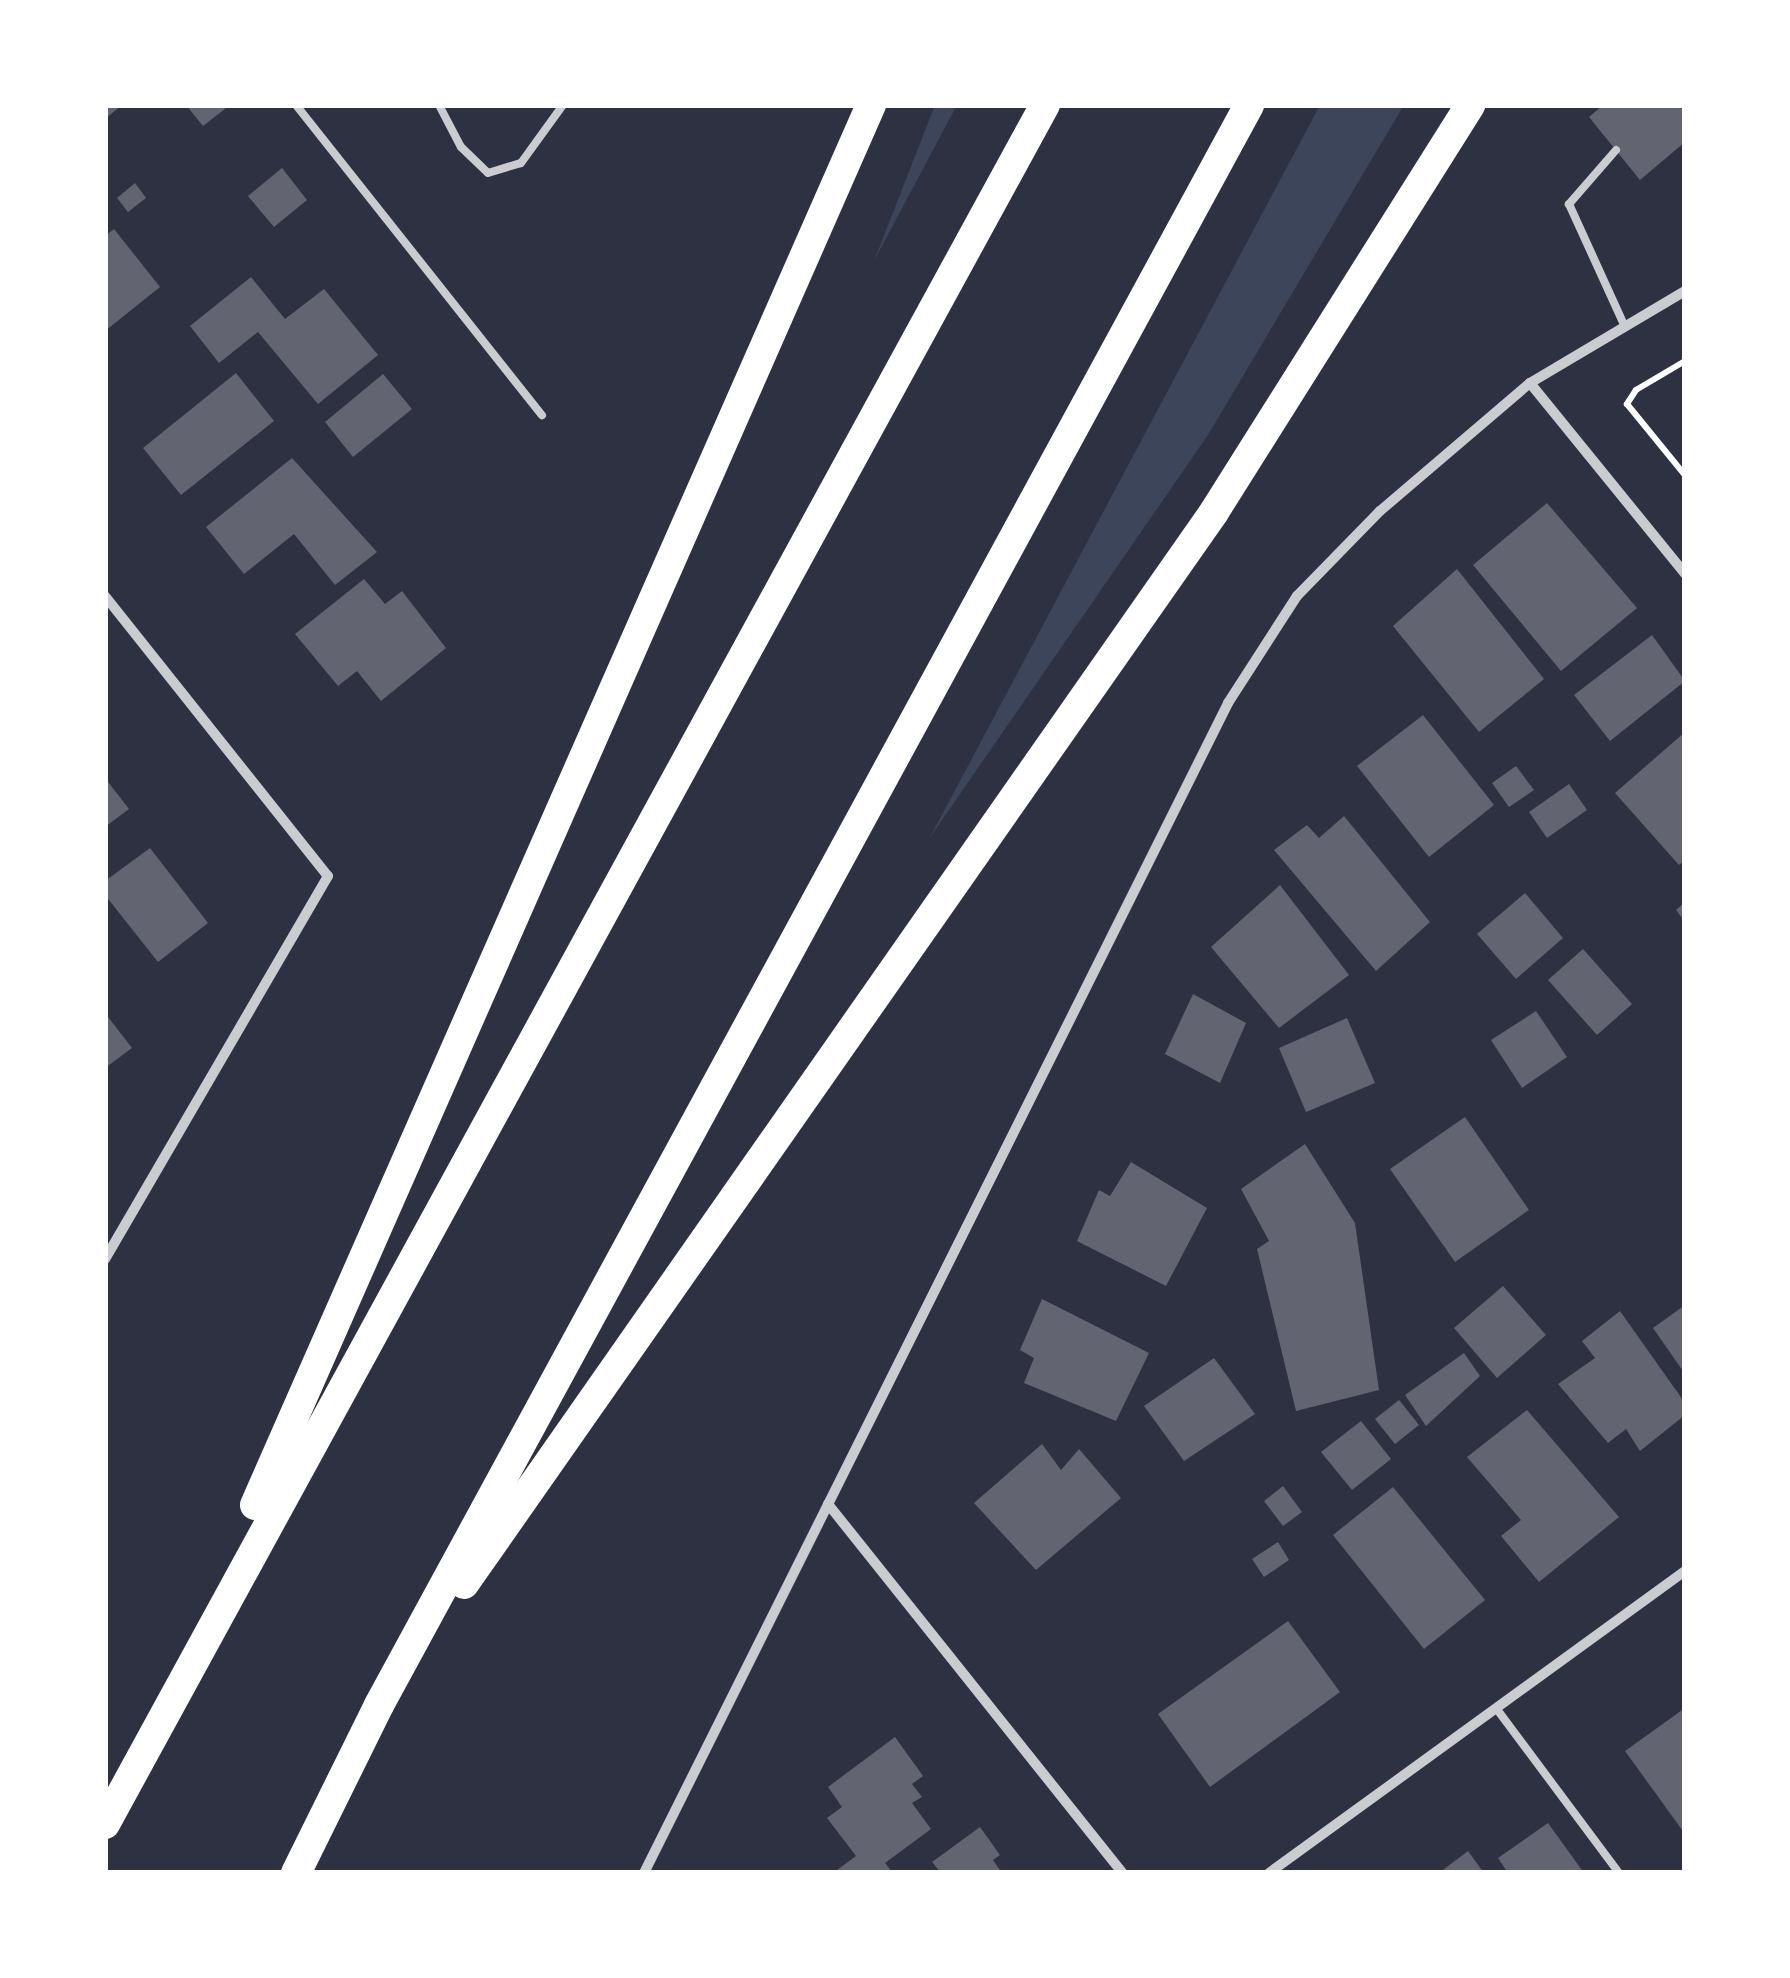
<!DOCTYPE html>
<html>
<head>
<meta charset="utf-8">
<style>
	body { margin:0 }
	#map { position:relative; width:1790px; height:1978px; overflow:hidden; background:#2d3142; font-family:"Zilla Slab",serif }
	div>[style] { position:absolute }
	.green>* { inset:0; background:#3c4559 }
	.building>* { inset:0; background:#626471 }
	.path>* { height:6px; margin:-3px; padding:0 3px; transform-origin:3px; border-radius:3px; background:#fff }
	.service>* { height:8px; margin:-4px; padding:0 4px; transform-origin:4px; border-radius:4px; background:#caccd0 }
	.minor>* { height:10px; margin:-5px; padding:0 5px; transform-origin:5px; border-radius:5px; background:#caccd0 }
	.motorway>* { height:30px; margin:-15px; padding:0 15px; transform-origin:15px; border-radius:15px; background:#fff }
	span { translate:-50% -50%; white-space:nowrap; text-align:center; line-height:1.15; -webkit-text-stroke:10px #fff; paint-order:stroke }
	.frame { position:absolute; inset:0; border:108px solid #fff; pointer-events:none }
</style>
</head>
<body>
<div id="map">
	<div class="green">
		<div style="clip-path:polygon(935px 105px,957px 105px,874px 261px)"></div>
		<div style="clip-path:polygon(1320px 105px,1404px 105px,1208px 435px,929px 839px)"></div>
	</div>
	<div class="building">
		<div style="clip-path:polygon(105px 105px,122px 105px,105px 119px)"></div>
		<div style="clip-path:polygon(186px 105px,230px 105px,203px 126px)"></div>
		<div style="clip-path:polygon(1603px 105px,1685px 105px,1685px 142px,1640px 180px,1589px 117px)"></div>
		<div style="clip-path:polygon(282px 168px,307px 200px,274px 227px,248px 196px)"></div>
		<div style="clip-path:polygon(135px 183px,146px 198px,128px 212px,117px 198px)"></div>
		<div style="clip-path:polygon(114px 229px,160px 287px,105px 331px,105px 236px)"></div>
		<div style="clip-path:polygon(251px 277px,285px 319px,324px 289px,378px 355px,318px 404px,258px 332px,219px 363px,190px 326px)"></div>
		<div style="clip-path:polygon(236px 373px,274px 421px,181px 495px,143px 448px)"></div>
		<div style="clip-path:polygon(383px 374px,412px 409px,353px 457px,325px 422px)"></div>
		<div style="clip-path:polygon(292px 458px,377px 552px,335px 585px,294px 534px,244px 574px,206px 527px)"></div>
		<div style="clip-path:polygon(1547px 503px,1637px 608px,1561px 671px,1473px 565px)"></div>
		<div style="clip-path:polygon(1457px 569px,1544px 679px,1479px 732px,1393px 626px)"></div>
		<div style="clip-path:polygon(364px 579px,385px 604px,402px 591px,446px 648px,381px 701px,357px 671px,338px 686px,295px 634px)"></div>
		<div style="clip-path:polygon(1652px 635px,1685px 681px,1610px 741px,1574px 695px)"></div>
		<div style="clip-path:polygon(1423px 715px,1494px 805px,1429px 857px,1357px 766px)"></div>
		<div style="clip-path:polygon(1685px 732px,1685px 860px,1679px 865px,1615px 793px)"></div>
		<div style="clip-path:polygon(1516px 766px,1534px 790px,1509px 807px,1492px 783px)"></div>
		<div style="clip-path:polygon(105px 778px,129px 809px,105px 827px)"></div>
		<div style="clip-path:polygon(1569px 784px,1587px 810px,1547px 838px,1529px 812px)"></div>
		<div style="clip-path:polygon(1344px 816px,1430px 922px,1376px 971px,1274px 850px,1307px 825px,1319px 838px)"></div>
		<div style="clip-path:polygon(150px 848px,208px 923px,158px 962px,105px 895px,105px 881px)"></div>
		<div style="clip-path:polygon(1280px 885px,1349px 975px,1279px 1028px,1211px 947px)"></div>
		<div style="clip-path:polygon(1525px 893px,1563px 938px,1516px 979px,1477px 934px)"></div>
		<div style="clip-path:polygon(1685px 902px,1685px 922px,1676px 910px)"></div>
		<div style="clip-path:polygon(1583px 949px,1632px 1004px,1597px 1035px,1548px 980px)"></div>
		<div style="clip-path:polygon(1193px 994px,1246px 1023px,1220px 1083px,1165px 1054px)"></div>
		<div style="clip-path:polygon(1536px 1011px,1567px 1057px,1522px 1088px,1491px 1040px)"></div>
		<div style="clip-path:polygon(105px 1013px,132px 1048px,105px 1068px)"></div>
		<div style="clip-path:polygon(1347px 1018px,1375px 1083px,1306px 1112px,1279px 1048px)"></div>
		<div style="clip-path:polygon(1465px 1117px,1529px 1210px,1455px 1262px,1390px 1169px)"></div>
		<div style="clip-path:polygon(1305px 1144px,1355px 1223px,1379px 1390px,1296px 1411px,1257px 1249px,1269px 1241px,1241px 1189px)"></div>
		<div style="clip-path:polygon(1131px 1162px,1207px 1208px,1166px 1286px,1077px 1241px,1099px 1190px,1110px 1196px)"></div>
		<div style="clip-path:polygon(1503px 1286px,1546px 1335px,1497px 1378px,1454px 1328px)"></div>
		<div style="clip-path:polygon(1042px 1299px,1149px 1353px,1116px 1421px,1024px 1383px,1034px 1358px,1020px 1350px)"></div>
		<div style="clip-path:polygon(1685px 1305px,1685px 1374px,1653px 1328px)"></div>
		<div style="clip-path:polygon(1620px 1311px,1685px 1403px,1685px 1415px,1640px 1451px,1626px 1429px,1608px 1443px,1558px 1384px,1595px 1358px,1582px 1341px)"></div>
		<div style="clip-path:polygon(1464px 1353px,1480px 1376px,1426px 1426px,1405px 1395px)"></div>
		<div style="clip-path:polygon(1214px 1358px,1255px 1414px,1184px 1461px,1144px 1406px)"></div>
		<div style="clip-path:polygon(1399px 1400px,1419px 1425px,1395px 1444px,1375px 1419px)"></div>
		<div style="clip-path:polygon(1527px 1410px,1619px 1517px,1539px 1582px,1501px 1536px,1521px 1520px,1467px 1457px)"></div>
		<div style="clip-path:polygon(1361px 1421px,1391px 1459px,1352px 1490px,1321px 1452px)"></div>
		<div style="clip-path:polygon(1042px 1444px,1061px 1470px,1079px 1449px,1121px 1498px,1036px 1570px,974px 1503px)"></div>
		<div style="clip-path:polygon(1283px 1486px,1302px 1512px,1283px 1526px,1264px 1501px)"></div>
		<div style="clip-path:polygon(1393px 1487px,1485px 1600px,1424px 1649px,1333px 1535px)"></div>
		<div style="clip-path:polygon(1278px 1542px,1289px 1560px,1264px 1577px,1252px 1559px)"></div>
		<div style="clip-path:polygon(1288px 1621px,1340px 1692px,1210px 1787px,1158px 1714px)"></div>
		<div style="clip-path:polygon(1685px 1708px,1685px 1834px,1625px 1751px)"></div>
		<div style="clip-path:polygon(895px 1737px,923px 1776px,912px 1784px,922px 1797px,912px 1803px,931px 1829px,885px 1863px,893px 1873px,833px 1873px,856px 1856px,827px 1818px,842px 1807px,828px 1787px)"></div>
		<div style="clip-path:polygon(1548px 1823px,1584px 1873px,1508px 1873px,1498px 1858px)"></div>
		<div style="clip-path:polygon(980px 1827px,1000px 1855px,993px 1860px,1002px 1873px,941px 1873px,932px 1862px)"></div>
		<div style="clip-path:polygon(1468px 1851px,1484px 1873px,1439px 1873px)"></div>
	</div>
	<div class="path">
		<div style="left:1685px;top:361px;width:57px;rotate:149.4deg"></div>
		<div style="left:1636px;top:390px;width:17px;rotate:123deg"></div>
		<div style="left:1627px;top:404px;width:92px;rotate:50.8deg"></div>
	</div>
	<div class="service">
		<div style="left:296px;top:105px;width:396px;rotate:51.6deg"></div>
		<div style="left:439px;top:105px;width:47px;rotate:62.4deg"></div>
		<div style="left:461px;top:147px;width:37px;rotate:44deg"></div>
		<div style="left:488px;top:173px;width:34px;rotate:-17deg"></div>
		<div style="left:521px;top:163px;width:72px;rotate:-54.1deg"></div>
		<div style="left:1616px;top:150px;width:72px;rotate:131deg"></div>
		<div style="left:1569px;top:204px;width:135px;rotate:65.5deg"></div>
		<div style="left:1496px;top:1708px;width:206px;rotate:53.3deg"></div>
	</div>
	<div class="minor">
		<div style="left:1530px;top:383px;width:246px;rotate:50.9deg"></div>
		<div style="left:105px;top:596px;width:358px;rotate:51.5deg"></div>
		<div style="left:328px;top:876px;width:443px;rotate:120.2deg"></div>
		<div style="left:828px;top:1504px;width:472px;rotate:51.4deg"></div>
		<div style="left:644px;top:1873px;width:1308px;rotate:-63.47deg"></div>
		<div style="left:1228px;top:703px;width:127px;rotate:-57.2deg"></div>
		<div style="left:1297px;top:596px;width:119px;rotate:-45.7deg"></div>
		<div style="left:1380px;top:511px;width:197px;rotate:-40.5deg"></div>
		<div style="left:1530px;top:383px;width:180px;rotate:-30.7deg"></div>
		<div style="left:1269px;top:1873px;width:514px;rotate:-35.98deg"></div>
	</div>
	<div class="motorway">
		<div style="left:255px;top:1505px;width:1530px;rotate:-66.25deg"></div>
		<div style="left:464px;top:1584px;width:1308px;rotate:-55.02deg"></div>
		<div style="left:1214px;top:512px;width:481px;rotate:-57.8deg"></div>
		<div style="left:105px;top:1824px;width:1959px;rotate:-61.33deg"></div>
		<div style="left:296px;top:1873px;width:187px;rotate:-63.7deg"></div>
		<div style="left:379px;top:1705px;width:1821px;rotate:-61.46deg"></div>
	</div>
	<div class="frame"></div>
</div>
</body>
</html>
